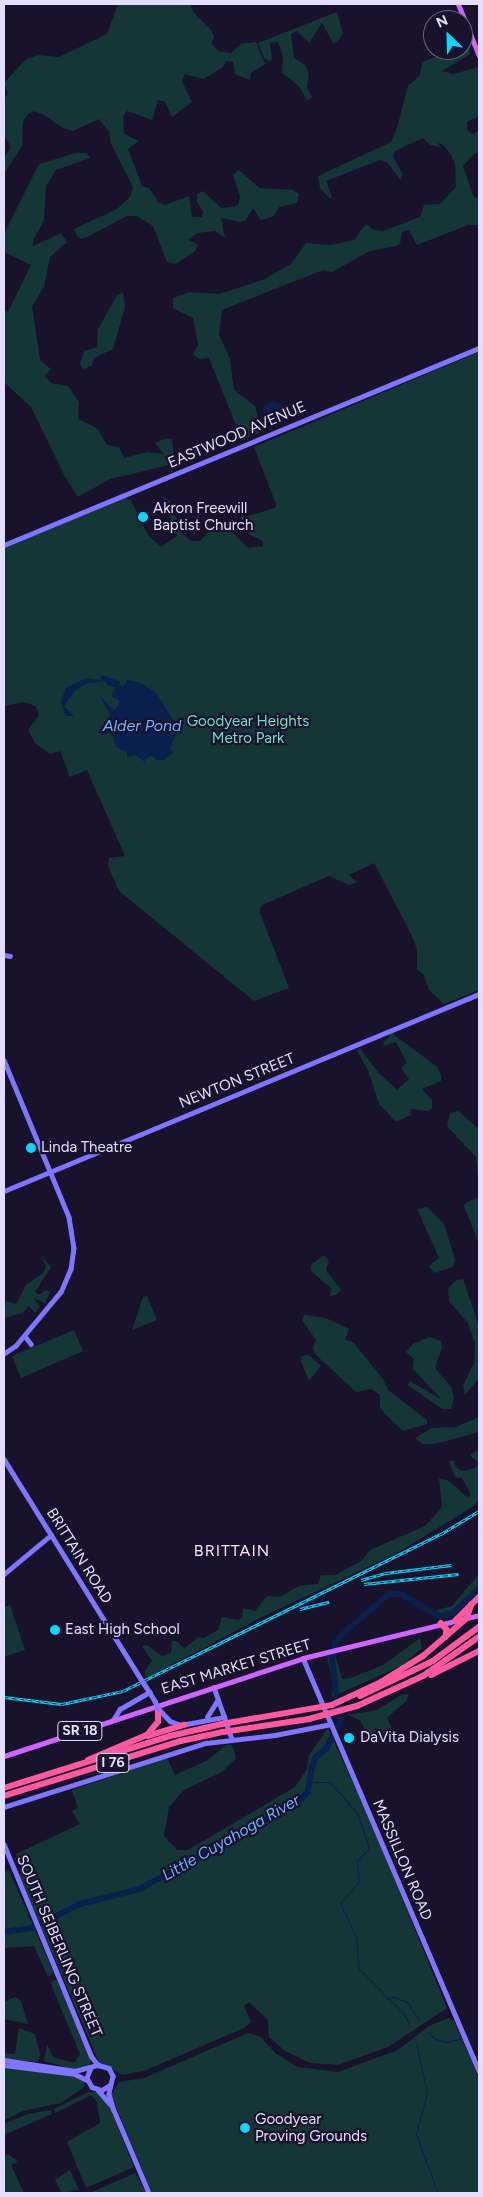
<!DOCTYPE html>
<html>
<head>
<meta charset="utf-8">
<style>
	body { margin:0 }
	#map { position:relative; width:483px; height:2197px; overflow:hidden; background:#18122c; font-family:Figtree,sans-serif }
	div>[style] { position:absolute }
	.green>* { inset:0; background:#153636 }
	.water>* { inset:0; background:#0b1f4c }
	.round { border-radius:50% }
	.stream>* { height:1px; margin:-0.5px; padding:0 0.5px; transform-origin:0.5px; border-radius:0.5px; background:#0b1f4c }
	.river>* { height:5.5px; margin:-2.75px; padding:0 2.75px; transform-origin:2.75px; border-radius:2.75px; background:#0b1f4c }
	.secondary>* { height:4.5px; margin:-2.25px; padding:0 2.25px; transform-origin:2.25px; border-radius:2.25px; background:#8075fe }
	.primary>* { height:5px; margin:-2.5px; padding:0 2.5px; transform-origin:2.5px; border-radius:2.5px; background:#ce65fe }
	.highway>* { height:5.5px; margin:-2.75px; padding:0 2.75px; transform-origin:2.75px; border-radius:2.75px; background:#fe599e }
	.rail>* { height:3px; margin-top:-1.5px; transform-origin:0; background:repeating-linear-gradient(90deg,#18122c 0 4px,#0ad7fe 0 8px); box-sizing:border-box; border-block:1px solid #0ad7fe }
	.secondary-bridge>* { height:4.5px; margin:-2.25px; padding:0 2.25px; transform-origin:2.25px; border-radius:2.25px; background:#8075fe }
	.highway-bridge>* { height:5.5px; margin:-2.75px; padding:0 2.75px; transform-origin:2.75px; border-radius:2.75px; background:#fe599e }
	.dots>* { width:14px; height:14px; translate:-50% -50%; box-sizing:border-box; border:2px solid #18122c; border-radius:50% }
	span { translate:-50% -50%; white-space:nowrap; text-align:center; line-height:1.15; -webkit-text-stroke:4.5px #18122c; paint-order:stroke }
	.shield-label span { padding:1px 4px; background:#18122c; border:1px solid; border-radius:4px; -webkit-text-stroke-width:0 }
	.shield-label { font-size:14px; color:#e3ddff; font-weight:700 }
	.street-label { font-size:15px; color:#e3ddff }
	.poi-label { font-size:15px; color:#e3ddff }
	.left { translate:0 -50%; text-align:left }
	.park-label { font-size:15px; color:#67e1ca }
	.water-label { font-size:16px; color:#6cb2fe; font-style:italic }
	.neighbourhood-label { font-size:16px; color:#ffdff1; letter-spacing:1px }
	.frame { position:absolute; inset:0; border:5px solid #e3ddff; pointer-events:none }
	.north { position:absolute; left:423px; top:10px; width:50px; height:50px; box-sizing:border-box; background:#18122c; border:1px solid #696380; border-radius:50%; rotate:336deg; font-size:14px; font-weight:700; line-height:20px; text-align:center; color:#e3ddff }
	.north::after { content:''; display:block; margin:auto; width:18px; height:22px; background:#0ad7fe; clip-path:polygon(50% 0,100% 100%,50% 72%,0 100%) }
</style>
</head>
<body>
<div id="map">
	<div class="green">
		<div style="clip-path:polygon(118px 4px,190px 4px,194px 13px,211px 30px,214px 37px,211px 44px,219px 51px,231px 53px,241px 44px,256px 42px,265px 64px,251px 73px,250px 80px,235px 74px,233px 62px,227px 61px,222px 68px,203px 79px,185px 74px,182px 81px,192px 102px,172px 117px,165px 102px,158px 100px,152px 120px,127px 111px,123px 117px,124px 134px,139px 141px,128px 149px,142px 186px,149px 188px,159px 203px,165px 205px,189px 196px,192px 217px,202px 217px,203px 211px,197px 202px,197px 194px,203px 191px,221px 208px,238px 206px,240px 197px,233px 175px,239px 170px,259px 188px,293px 190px,299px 194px,297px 203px,279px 207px,274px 216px,261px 220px,253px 208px,246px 220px,240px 222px,221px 218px,225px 238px,215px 231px,197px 233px,188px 240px,198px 244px,195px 251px,176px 264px,167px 262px,153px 226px,137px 216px,127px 216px,89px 236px,81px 239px,77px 236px,74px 229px,117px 209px,130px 197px,133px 187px,111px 144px,109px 132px,99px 119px,73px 131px,63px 128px,44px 115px,34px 111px,28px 114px,23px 122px,22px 146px,4px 174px,4px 159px,11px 147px,4px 135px,4px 98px,8px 94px,4px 83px,26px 59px,39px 55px,59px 57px,107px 34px)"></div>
		<div style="clip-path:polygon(337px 12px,343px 33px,337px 42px,333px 43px,322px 23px,309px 43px,297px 31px,291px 34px,294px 58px,305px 65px,309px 74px,307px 88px,312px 97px,307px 100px,299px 86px,282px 73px,283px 57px,278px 42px,270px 43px,272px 59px,269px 61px,264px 58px,258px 43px)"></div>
		<div style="clip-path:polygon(469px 44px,470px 54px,442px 71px,453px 74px,479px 67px,479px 116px,467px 122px,467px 130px,472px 134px,479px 131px,479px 153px,474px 154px,463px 166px,474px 198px,479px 197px,479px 225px,468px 225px,417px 245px,409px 230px,402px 232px,400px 244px,396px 246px,370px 251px,332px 272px,323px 270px,222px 310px,219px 335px,230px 359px,234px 390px,255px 406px,262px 432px,242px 440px,209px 358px,199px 359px,193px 354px,198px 345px,193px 318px,173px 308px,173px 298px,189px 292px,219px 294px,263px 280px,291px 264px,306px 243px,331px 245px,354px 240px,366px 224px,374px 230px,383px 231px,420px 217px,424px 205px,440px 204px,456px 187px,455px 164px,451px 154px,442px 144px,438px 143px,440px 147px,430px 145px,423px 138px,395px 151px,393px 157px,402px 173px,401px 181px,387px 162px,380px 160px,326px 181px,332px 197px,330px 199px,320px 188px,318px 176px,391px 142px,397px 128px,408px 86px,420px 75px,422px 62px,453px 50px,463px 50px,463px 46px)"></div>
		<div style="clip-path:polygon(76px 153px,87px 153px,90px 158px,56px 170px,46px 186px,44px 220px,33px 241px,33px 246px,61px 233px,67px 242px,50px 257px,44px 287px,32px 306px,40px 360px,51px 369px,45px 376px,51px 383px,68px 386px,79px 402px,78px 419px,97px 428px,107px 445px,119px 447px,124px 458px,148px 452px,164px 454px,155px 443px,166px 438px,172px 439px,174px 456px,174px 464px,110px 479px,78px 497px,65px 477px,31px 407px,4px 382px,4px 310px,8px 312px,31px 265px,4px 252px,4px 234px,39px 164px)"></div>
		<div style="clip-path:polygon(123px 292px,125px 307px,113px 349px,94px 358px,92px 365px,84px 370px,80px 364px,84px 351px,97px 347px,98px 329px,117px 295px)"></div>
		<div style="clip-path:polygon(479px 352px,479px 990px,444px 1004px,429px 990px,423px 974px,417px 969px,417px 949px,411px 934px,374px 863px,349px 875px,357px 882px,349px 885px,329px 876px,262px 905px,259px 910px,289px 988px,254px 1001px,119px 891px,108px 866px,109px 858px,125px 856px,87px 770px,70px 777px,60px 751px,50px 754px,35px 743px,28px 730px,39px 715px,36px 706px,24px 702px,4px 706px,4px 548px,125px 498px,131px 500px,148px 535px,161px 547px,177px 536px,162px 496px,170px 501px,182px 533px,191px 541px,200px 541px,220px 520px,248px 548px,263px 546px,262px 540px,248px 534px,241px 518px,275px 508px,276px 504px,254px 447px)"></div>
		<div style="clip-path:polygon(392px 1033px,437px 1067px,441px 1075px,441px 1081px,422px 1089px,432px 1100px,432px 1109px,428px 1111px,411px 1109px,411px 1115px,396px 1122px,379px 1104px,368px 1070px,357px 1051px,360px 1048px,377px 1071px,397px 1090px,409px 1079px,401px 1068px,407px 1063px,396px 1042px,385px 1046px,383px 1043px)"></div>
		<div style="clip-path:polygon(458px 1111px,479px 1129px,479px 1188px,476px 1157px,447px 1126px,450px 1113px)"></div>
		<div style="clip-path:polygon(479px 1197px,479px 1244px,464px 1206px,465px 1203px)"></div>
		<div style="clip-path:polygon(427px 1207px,444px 1224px,455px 1259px,453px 1267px,434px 1273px,429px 1266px,439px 1258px,417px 1209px)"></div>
		<div style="clip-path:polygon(324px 1255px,329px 1261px,326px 1270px,341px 1290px,336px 1295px,329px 1296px,332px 1289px,311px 1271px,311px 1265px)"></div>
		<div style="clip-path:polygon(42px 1257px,51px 1267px,35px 1292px,39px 1295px,46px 1290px,50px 1292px,45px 1303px,34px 1298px,40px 1307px,35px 1313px,29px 1306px,22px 1313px,4px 1318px,6px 1301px,16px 1304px,26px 1285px,43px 1273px,46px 1267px)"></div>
		<div style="clip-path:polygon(463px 1279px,479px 1326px,479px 1378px,465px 1395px,463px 1386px,474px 1363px,475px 1344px,468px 1323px,449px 1301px,448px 1289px,456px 1280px)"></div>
		<div style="clip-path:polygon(147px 1296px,157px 1320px,132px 1330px,143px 1297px)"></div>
		<div style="clip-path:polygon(304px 1315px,326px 1318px,349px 1329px,345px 1340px,353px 1342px,383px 1379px,388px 1390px,427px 1420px,427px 1424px,403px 1431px,384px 1413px,380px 1407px,380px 1395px,372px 1389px,356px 1392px,315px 1354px,313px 1347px,316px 1340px,302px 1320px)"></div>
		<div style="clip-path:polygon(74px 1330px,83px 1351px,21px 1378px,12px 1356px)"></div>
		<div style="clip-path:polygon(429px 1337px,441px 1341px,442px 1348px,435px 1368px,451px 1387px,454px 1397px,451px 1409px,442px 1409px,408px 1385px,410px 1381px,441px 1399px,413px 1369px,414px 1359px,406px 1352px,413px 1344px)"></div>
		<div style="clip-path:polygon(308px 1354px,321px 1366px,309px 1381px,301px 1361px,301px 1357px)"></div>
		<div style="clip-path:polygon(479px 1417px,479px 1432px,435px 1444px,423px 1444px,415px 1438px,432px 1428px,456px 1427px)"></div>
		<div style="clip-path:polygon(476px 1451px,479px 1452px,479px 1500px,471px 1508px,395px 1554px,260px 1618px,145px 1679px,145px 1671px,152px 1661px,142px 1646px,147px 1645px,162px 1656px,171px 1653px,172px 1641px,177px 1641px,184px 1649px,198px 1637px,204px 1638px,218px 1630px,222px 1617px,238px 1620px,242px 1618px,243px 1608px,255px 1611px,267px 1596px,279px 1597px,299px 1586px,318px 1584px,321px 1575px,335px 1575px,361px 1561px,370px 1550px,425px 1526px,442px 1507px,439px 1478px,449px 1481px,467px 1497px,471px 1495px,462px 1478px,455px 1477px,449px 1462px,454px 1460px,455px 1467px,462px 1471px,476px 1468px,478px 1462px,470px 1455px)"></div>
		<div style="clip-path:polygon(479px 1574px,479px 1589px,466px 1604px,451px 1615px,435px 1614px,437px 1610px,452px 1606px)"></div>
		<div style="clip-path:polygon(10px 1605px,25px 1650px,4px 1657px,4px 1607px)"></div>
		<div style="clip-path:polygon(420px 1638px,422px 1648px,403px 1665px,332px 1697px,333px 1685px,327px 1656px,335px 1654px,342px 1679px,351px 1678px,383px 1665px)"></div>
		<div style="clip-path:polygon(409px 1694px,406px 1701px,387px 1718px,394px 1733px,372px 1743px,360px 1720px,348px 1715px,377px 1710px,401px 1695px)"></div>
		<div style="clip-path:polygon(328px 1728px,372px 1825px,447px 2008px,388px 2047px,338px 2065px,310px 2063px,285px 2051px,269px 2037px,268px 2020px,249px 2002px,244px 2006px,251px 2022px,244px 2028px,144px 2071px,122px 2075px,99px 2062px,19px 1875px,23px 1871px,22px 1865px,14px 1859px,18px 1858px,16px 1854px,80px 1824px,72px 1811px,78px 1808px,72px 1790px,167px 1758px,175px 1775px,208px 1760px,226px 1745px,232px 1745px,236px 1758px,222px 1772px,184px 1790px,169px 1807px,164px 1836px,177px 1850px,188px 1850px,295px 1787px,307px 1769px,309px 1755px)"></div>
		<div style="clip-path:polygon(9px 1870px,54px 1973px,48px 1977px,34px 1946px,4px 1948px,4px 1873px)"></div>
		<div style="clip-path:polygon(57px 1980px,91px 2061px,89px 2066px,76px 2070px,44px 2061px,47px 2044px,53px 2057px,74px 2063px,80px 2054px,50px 1982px)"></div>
		<div style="clip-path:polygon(15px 1997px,21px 2001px,28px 2024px,4px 2019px,4px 2002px)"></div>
		<div style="clip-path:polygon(449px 2018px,454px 2021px,479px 2078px,479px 2193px,152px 2193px,111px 2095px,119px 2082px,144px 2078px,248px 2033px,261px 2037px,275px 2053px,298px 2067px,338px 2072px,398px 2050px,429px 2026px)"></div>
		<div style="clip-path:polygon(19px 2028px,35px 2034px,40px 2054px,38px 2062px,4px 2059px,4px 2053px,15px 2054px)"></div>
		<div style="clip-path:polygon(4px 2067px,71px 2075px,84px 2080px,84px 2087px,61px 2103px,23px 2111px,4px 2120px)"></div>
		<div style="clip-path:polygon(88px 2092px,98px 2092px,108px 2102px,134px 2167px,86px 2188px,67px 2142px,100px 2123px,97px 2102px,91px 2095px,55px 2113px,54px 2109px)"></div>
		<div style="clip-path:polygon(50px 2110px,52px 2114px,4px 2135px,4px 2124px,28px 2114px)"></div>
		<div style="clip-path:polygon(8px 2154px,18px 2162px,11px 2165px,24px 2193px,4px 2193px,4px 2156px)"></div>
		<div style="clip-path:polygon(70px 2170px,79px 2190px,62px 2193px,55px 2180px)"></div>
		<div style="clip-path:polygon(135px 2173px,146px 2193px,89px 2193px,113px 2183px)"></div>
	</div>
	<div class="water">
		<div class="round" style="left:263px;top:401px;width:20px;height:20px"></div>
		<div style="clip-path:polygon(102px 675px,119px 681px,120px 685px,124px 686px,127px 680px,141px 683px,156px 693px,179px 729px,170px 748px,173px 753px,164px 760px,156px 760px,152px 756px,145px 759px,145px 762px,135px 755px,127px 758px,127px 752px,116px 747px,111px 732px,100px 736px,113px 720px,99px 695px,114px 710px,119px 705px,119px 700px,111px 696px,116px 687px,109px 686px,104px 681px,88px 683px,75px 691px,64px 706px,74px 716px,65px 716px,61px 701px,66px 688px,86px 678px,100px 680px)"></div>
	</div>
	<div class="stream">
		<div style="left:311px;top:1782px;width:19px"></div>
		<div style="left:330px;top:1782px;width:41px;rotate:48.9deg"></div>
		<div style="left:357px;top:1813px;width:37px;rotate:71deg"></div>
		<div style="left:369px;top:1848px;width:18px;rotate:133deg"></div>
		<div style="left:357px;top:1861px;width:21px;rotate:85deg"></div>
		<div style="left:359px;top:1882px;width:28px;rotate:132deg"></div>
		<div style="left:340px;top:1903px;width:38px;rotate:65deg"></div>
		<div style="left:356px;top:1937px;width:32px;rotate:85deg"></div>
		<div style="left:359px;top:1969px;width:64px;rotate:45deg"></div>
		<div style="left:404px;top:2014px;width:13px;rotate:63deg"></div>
		<div style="left:387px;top:1999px;width:7px;rotate:-16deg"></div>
		<div style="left:394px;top:1997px;width:14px;rotate:21deg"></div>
		<div style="left:407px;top:2002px;width:22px;rotate:56deg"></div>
		<div style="left:428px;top:2032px;width:10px;rotate:45deg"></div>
		<div style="left:435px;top:2039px;width:11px;rotate:15deg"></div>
		<div style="left:446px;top:2042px;width:18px;rotate:-13deg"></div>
		<div style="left:467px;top:2036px;width:14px;rotate:-30deg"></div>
		<div style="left:416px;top:2043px;width:51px;rotate:77.6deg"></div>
		<div style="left:427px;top:2093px;width:42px;rotate:105deg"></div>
		<div style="left:416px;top:2134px;width:63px;rotate:69.6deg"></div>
	</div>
	<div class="river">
		<div style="left:4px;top:1932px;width:28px;rotate:-8deg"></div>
		<div style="left:32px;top:1928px;width:54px;rotate:-26.6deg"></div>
		<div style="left:80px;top:1904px;width:62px;rotate:-14deg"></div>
		<div style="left:140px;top:1889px;width:180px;rotate:-28.8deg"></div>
		<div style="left:298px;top:1802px;width:14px;rotate:-45deg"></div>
		<div style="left:308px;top:1792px;width:25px;rotate:-81deg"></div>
		<div style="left:312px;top:1767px;width:11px;rotate:-68deg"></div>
		<div style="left:316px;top:1757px;width:13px;rotate:-39deg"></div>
		<div style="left:326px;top:1749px;width:31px;rotate:-63deg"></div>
		<div style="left:340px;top:1721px;width:63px;rotate:-97.4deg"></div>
		<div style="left:332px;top:1659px;width:16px;rotate:-79deg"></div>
		<div style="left:335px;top:1643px;width:16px;rotate:-47deg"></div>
		<div style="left:346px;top:1631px;width:57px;rotate:-40.7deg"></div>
		<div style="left:389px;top:1594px;width:12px"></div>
		<div style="left:401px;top:1594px;width:44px;rotate:30.1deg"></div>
		<div style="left:439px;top:1616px;width:13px;rotate:-9deg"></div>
		<div style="left:452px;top:1614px;width:37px;rotate:-43deg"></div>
	</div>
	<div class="secondary">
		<div style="left:4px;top:545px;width:514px;rotate:-22.53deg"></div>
		<div style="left:4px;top:955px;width:6px;rotate:9deg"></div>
		<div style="left:4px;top:1060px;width:170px;rotate:67.5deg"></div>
		<div style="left:69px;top:1217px;width:31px;rotate:81deg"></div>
		<div style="left:74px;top:1248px;width:21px;rotate:98deg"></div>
		<div style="left:71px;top:1269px;width:25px;rotate:113deg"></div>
		<div style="left:61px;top:1292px;width:70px;rotate:129.8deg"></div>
		<div style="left:16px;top:1346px;width:14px;rotate:146deg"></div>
		<div style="left:4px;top:1191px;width:514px;rotate:-22.53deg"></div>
		<div style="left:25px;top:1336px;width:10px;rotate:53deg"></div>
		<div style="left:4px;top:1459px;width:259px;rotate:58.1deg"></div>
		<div style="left:4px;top:1574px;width:61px;rotate:-39.7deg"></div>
		<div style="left:303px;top:1658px;width:449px;rotate:66.9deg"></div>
		<div style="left:145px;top:1685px;width:19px;rotate:58deg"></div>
		<div style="left:214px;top:1687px;width:55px;rotate:70.9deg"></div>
		<div style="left:158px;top:1708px;width:18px;rotate:47deg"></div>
		<div style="left:170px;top:1721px;width:12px;rotate:20deg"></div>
		<div style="left:181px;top:1725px;width:44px;rotate:-10.5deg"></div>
		<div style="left:207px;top:1717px;width:19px;rotate:-58deg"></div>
		<div style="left:113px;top:1720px;width:13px;rotate:-58deg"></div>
		<div style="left:120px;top:1709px;width:34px;rotate:-30deg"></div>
		<div style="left:4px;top:1807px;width:212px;rotate:-17.6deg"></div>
		<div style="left:206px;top:1743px;width:69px;rotate:-6.6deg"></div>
		<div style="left:275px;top:1735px;width:57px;rotate:-11.1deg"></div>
		<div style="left:4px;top:1844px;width:230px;rotate:67.6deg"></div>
		<div style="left:92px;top:2057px;width:10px;rotate:53deg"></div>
		<div style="left:4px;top:2060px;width:72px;rotate:8.8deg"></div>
		<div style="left:75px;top:2071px;width:24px;rotate:-15deg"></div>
		<div style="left:98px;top:2065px;width:11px;rotate:15deg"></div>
		<div style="left:109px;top:2068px;width:9px;rotate:63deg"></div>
		<div style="left:113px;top:2076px;width:18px;rotate:103deg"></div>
		<div style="left:109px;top:2094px;width:15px;rotate:74deg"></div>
		<div style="left:113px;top:2108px;width:92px;rotate:67deg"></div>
		<div style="left:4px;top:2065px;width:72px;rotate:7.2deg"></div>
		<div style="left:75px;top:2074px;width:13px;rotate:27deg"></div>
		<div style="left:91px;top:2068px;width:11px;rotate:112deg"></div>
		<div style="left:87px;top:2078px;width:10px;rotate:61deg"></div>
		<div style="left:92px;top:2087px;width:10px;rotate:17deg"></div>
		<div style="left:102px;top:2090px;width:9px;rotate:-32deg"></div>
		<div style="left:98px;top:2090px;width:18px;rotate:49deg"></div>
	</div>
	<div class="primary">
		<div style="left:458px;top:4px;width:56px;rotate:68deg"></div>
		<div style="left:4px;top:1756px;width:315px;rotate:-18.1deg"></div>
		<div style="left:303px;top:1658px;width:181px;rotate:-13.7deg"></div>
	</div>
	<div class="highway">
		<div style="left:455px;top:1621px;width:34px;rotate:-45deg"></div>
		<div style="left:441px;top:1623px;width:9px;rotate:49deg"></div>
		<div style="left:447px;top:1630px;width:7px;rotate:98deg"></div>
		<div style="left:431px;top:1675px;width:54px;rotate:-26.6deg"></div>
		<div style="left:360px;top:1696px;width:81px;rotate:-25.6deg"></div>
		<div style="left:433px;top:1661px;width:57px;rotate:-36.5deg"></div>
		<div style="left:332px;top:1705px;width:54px;rotate:-25.1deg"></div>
		<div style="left:381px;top:1682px;width:49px;rotate:-31.8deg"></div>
		<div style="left:423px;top:1656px;width:58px;rotate:-40.8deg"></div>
		<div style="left:467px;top:1618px;width:14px;rotate:-73deg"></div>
		<div style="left:357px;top:1706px;width:72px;rotate:-24.4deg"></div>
		<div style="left:423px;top:1676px;width:68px;rotate:-34.9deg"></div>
		<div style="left:148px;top:1736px;width:38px;rotate:-17deg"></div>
		<div style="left:88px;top:1760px;width:64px;rotate:-23deg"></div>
		<div style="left:147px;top:1735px;width:17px;rotate:-50deg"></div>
		<div style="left:158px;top:1722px;width:14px;rotate:-90deg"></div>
		<div style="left:4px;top:1788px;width:174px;rotate:-17.4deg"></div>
		<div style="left:170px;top:1736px;width:53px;rotate:-13deg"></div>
		<div style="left:4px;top:1796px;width:185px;rotate:-17.3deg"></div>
		<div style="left:181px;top:1741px;width:43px;rotate:-12.1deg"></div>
	</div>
	<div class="rail">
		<div style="left:361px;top:1580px;width:26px;rotate:-16deg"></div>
		<div style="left:386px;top:1573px;width:66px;rotate:-6.9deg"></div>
		<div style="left:364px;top:1584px;width:95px;rotate:-6.1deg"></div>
		<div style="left:300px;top:1609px;width:30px;rotate:-14deg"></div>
		<div style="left:4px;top:1697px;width:58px;rotate:6.9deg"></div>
		<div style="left:62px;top:1704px;width:62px;rotate:-12deg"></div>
		<div style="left:123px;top:1691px;width:355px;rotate:-26.3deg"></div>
		<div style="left:441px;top:1534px;width:44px;rotate:-31.2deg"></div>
	</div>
	<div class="secondary-bridge">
		<div style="left:141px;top:1679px;width:7px;rotate:56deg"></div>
		<div style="left:155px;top:1701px;width:8px;rotate:67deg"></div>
	</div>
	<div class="highway-bridge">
		<div style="left:222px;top:1724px;width:112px;rotate:-9.8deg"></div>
		<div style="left:223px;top:1732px;width:87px;rotate:-8.6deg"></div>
		<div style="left:309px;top:1719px;width:50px;rotate:-15.2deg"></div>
	</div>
	<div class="dots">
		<div style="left:143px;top:517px;background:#0ad7fe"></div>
		<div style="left:31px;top:1148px;background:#0ad7fe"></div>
		<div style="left:55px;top:1630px;background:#0ad7fe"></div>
		<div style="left:349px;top:1738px;background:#0ad7fe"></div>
		<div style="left:245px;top:2128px;background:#0ad7fe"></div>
	</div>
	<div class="shield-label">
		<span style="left:80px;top:1731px">SR 18</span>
		<span style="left:113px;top:1763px">I 76</span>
	</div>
	<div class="street-label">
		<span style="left:237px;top:435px;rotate:-23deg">EASTWOOD AVENUE</span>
		<span style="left:237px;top:1081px;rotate:-22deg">NEWTON STREET</span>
		<span style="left:79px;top:1556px;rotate:58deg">BRITTAIN ROAD</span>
		<span style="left:236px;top:1667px;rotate:-17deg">EAST MARKET STREET</span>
		<span style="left:402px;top:1860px;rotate:67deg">MASSILLON ROAD</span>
		<span style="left:59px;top:1946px;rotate:67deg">SOUTH SEIBERLING STREET</span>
	</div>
	<div class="poi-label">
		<span class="left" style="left:153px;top:517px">Akron Freewill<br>Baptist Church</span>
		<span class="left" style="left:41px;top:1148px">Linda Theatre</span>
		<span class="left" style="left:65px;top:1630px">East High School</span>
		<span class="left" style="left:360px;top:1738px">DaVita Dialysis</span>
		<span class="left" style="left:255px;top:2128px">Goodyear<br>Proving Grounds</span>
	</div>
	<div class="park-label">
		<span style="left:248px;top:730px">Goodyear Heights<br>Metro Park</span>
	</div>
	<div class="water-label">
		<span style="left:142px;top:726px">Alder Pond</span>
		<span style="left:231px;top:1838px;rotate:-30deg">Little Cuyahoga River</span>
	</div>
	<div class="neighbourhood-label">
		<span style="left:232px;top:1551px">BRITTAIN</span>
	</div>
	<div class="frame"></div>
	<div class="north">N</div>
</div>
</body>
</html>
